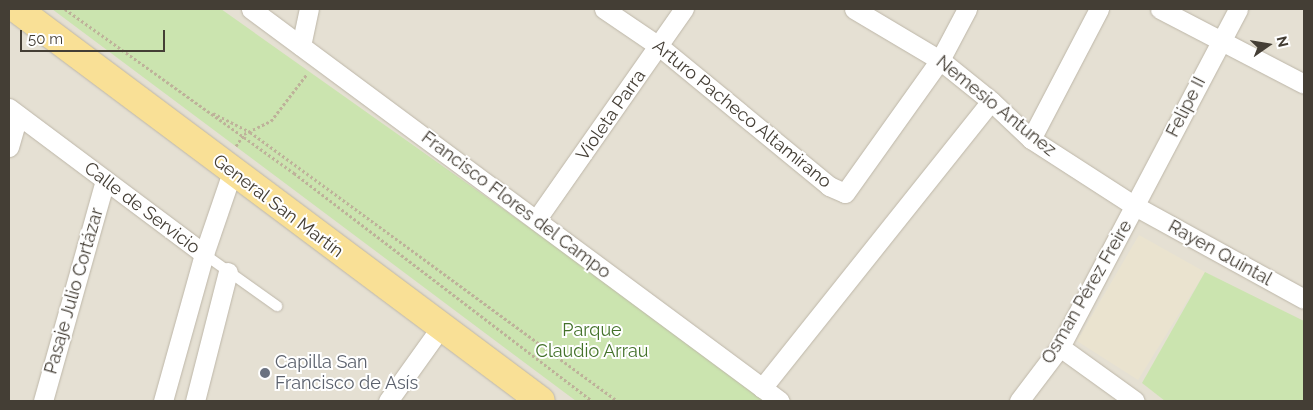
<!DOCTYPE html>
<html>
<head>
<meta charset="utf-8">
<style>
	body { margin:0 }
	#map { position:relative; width:1313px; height:410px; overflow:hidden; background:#f2eee5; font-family:Raleway,sans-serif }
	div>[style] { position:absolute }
	.residential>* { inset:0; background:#e5e0d3 }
	.education>* { inset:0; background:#eae3cf }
	.green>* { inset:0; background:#cbe4af }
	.path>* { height:3px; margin-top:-1.5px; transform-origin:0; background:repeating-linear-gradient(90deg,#beb29a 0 2.5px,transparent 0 5px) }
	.roads { filter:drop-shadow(0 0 1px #bdb6a8) drop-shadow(0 0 1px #bdb6a8) }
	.service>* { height:10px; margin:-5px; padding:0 5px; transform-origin:5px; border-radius:5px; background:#fff }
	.minor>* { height:19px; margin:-9.5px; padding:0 9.5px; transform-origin:9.5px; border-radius:9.5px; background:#fff }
	.primary>* { height:28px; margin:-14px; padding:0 14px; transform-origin:14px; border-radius:14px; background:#f9e096 }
	.dots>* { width:14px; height:14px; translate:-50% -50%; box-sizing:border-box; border:2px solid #fff; border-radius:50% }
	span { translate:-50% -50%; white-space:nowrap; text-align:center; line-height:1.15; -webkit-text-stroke:4px #fff; paint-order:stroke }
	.street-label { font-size:18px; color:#443e35 }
	.park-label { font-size:18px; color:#44722b }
	.worship-label { font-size:18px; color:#5b616d }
	.left { translate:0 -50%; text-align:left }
	.frame { position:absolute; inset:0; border:10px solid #443e35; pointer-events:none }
	.north { position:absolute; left:1243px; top:20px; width:50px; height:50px; -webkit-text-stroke:4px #fff; paint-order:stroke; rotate:77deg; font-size:14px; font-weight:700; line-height:20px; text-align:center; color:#443e35 }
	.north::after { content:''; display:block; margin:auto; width:18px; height:22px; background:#443e35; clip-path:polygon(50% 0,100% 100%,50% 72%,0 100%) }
	.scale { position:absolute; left:20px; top:30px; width:145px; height:22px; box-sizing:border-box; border:2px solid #443e35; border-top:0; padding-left:6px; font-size:15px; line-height:18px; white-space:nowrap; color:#443e35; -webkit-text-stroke:4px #fff; paint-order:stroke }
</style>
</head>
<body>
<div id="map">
	<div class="residential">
		<div style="clip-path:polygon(9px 9px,1304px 9px,1304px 401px,9px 401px)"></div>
	</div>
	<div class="education">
		<div style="clip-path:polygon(1139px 235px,1205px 272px,1138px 380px,1077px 341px)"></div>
	</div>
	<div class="green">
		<div style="clip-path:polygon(52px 9px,221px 9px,774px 401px,576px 401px)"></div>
		<div style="clip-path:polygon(1205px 272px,1304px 321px,1304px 401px,1165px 401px,1142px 383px)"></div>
	</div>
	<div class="path">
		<div style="left:65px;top:9px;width:282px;rotate:35.6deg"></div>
		<div style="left:294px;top:173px;width:375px;rotate:37.4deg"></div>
		<div style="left:213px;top:113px;width:42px;rotate:27.2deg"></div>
		<div style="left:250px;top:132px;width:455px;rotate:36.2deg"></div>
		<div style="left:236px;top:146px;width:14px;rotate:-56deg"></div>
		<div style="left:244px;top:134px;width:30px;rotate:-26deg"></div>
		<div style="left:271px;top:121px;width:59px;rotate:-52.5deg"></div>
	</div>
	<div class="roads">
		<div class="service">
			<div style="left:204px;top:254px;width:90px;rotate:35.5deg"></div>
		</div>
		<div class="minor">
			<div style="left:251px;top:9px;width:658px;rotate:36.54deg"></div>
			<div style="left:604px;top:9px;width:68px;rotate:34.2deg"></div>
			<div style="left:660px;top:47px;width:219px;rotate:39.4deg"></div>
			<div style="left:829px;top:186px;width:17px;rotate:24deg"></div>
			<div style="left:845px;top:193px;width:163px;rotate:-54.5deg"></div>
			<div style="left:940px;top:60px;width:58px;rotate:-62.1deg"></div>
			<div style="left:854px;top:9px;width:100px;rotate:30.7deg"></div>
			<div style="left:940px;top:60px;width:65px;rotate:38.8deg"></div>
			<div style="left:991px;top:101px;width:55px;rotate:43.5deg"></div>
			<div style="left:1031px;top:139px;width:124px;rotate:32.8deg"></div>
			<div style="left:1135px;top:206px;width:193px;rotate:28.8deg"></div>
			<div style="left:1160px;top:9px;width:162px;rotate:27.5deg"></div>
			<div style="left:301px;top:46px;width:38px;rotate:-78deg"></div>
			<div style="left:9px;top:108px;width:244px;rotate:36.8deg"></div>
			<div style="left:1031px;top:139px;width:147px;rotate:-62.4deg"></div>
			<div style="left:9px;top:147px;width:33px;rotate:-74deg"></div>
			<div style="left:536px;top:220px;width:258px;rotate:-55deg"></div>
			<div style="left:1060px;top:347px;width:92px;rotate:35.8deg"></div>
			<div style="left:762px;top:388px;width:367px;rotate:-51.4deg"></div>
			<div style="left:43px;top:401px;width:229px;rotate:-74.3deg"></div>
			<div style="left:163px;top:401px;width:153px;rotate:-74.4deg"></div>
			<div style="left:204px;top:254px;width:87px;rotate:-71.1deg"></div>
			<div style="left:195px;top:401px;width:133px;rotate:-75.7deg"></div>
			<div style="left:388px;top:401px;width:91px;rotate:-54.4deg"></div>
			<div style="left:1019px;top:401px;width:68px;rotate:-52.8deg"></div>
			<div style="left:1060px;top:347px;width:382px;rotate:-62.2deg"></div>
		</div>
		<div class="primary">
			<div style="left:17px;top:9px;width:654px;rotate:36.8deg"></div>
		</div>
	</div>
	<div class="dots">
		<div style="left:265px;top:373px;background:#6b7280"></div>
	</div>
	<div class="street-label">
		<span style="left:996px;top:106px;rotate:39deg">Nemesio Antunez</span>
		<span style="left:1186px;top:107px;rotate:-63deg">Felipe II</span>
		<span style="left:742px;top:114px;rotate:39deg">Arturo Pacheco Altamirano</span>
		<span style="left:611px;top:115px;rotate:-55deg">Violeta Parra</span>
		<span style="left:516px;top:205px;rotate:37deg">Francisco Flores del Campo</span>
		<span style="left:278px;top:206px;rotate:37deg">General San Martín</span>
		<span style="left:142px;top:208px;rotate:37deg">Calle de Servicio</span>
		<span style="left:1220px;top:253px;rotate:29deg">Rayen Quintal</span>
		<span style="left:74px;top:291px;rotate:-74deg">Pasaje Julio Cortázar</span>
		<span style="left:1087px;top:292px;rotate:-60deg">Osman Pérez Freire</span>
	</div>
	<div class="park-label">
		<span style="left:592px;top:341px">Parque<br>Claudio Arrau</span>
	</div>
	<div class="worship-label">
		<span class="left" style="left:275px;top:373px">Capilla San<br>Francisco de Asís</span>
	</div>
	<div class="frame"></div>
	<div class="north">N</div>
	<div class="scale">50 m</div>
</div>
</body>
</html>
